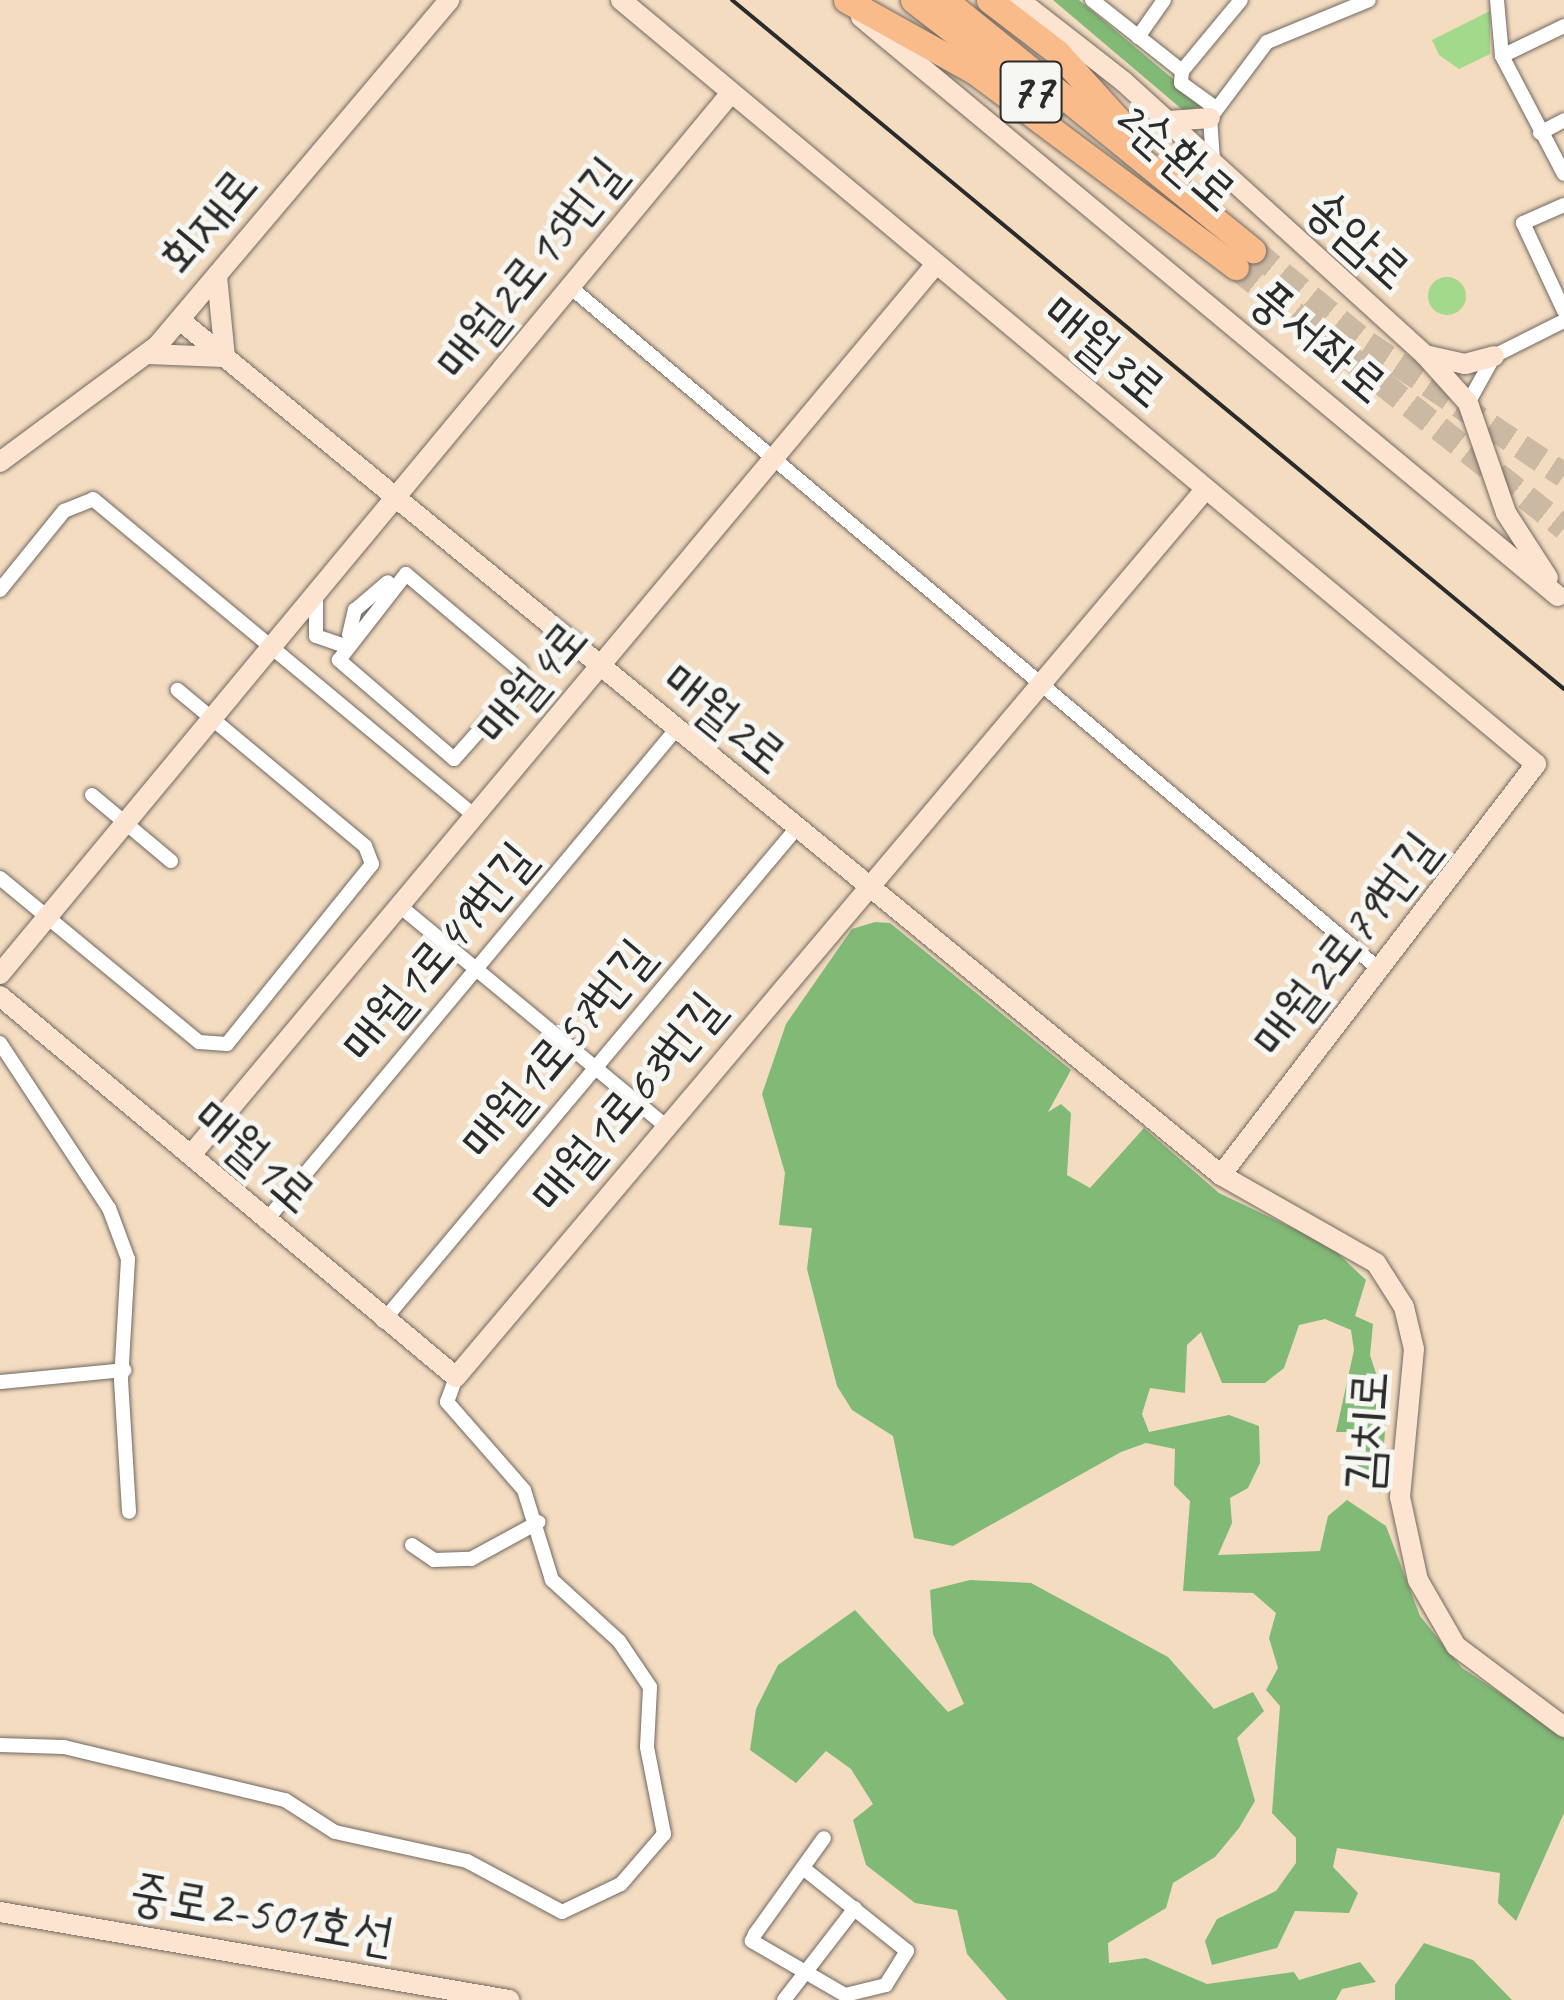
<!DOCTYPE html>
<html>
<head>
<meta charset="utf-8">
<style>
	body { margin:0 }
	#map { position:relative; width:1564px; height:2000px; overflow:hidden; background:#f4dcc1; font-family:Caveat,"Poor Story",sans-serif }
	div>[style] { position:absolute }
	.green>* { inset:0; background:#a2d98a }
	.round { border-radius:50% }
	.forest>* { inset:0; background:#81b976 }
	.highway-tunnel>* { height:25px; margin-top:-12.5px; transform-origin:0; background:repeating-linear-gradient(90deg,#ccb9a3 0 25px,transparent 0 37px) }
	.roads { filter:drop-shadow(0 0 2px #716960) drop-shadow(0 0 2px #716960) }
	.street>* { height:14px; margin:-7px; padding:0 7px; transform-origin:7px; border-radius:7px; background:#fff }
	.secondary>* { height:20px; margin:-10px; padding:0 10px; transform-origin:10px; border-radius:10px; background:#fde4d1 }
	.highway>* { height:25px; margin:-12.5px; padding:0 12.5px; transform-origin:12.5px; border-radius:12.5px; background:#fabb8b }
	.rail>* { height:4px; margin:-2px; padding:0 2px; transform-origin:2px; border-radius:2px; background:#2b2b2b }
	span { translate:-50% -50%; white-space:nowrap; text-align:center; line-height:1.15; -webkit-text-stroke:10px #f6f6f2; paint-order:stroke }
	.shield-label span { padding:2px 8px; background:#f6f6f2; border:2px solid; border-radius:8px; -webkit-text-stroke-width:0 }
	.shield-label { font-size:48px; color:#2b2b2b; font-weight:700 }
	.street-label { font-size:50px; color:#2b2b2b }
</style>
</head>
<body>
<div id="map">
	<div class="green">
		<div style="clip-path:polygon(1490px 11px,1490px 54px,1459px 69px,1439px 55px,1432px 40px)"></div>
		<div class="round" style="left:1428px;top:277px;width:38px;height:38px"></div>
	</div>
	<div class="forest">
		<div style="clip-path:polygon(1053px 0,1079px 0,1204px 105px,1184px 111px)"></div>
		<div style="clip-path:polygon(875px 922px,890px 923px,1071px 1070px,1048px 1112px,1061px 1104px,1071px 1113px,1067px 1175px,1090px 1188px,1144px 1128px,1219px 1193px,1330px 1246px,1366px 1280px,1355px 1316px,1373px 1324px,1370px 1355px,1387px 1407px,1380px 1494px,1354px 1461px,1354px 1432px,1336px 1432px,1354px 1350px,1351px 1330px,1325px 1319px,1299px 1325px,1284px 1368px,1265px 1383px,1222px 1383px,1201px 1332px,1187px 1345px,1185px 1393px,1150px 1388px,1142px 1414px,1149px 1432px,1229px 1415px,1259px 1426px,1260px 1463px,1248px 1488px,1230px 1498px,1232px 1523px,1218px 1555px,1320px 1551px,1328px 1516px,1347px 1500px,1386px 1526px,1420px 1616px,1462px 1668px,1564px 1735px,1564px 1813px,1516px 1921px,1498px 1903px,1500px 1873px,1337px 1848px,1333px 1867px,1358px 1893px,1349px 1913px,1295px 1911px,1277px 1948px,1212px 1965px,1205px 1941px,1217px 1919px,1276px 1891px,1296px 1863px,1296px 1838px,1272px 1813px,1280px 1706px,1266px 1690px,1278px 1668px,1269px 1638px,1276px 1613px,1253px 1593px,1183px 1591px,1190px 1501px,1174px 1485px,1175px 1449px,1146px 1443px,1121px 1452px,953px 1546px,914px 1538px,893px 1436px,852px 1410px,837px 1386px,807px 1269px,812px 1228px,779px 1225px,785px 1173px,762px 1094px,786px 1024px,852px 929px)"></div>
		<div style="clip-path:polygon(970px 1580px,1031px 1583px,1168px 1657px,1214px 1709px,1253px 1692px,1264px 1711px,1237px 1738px,1255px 1801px,1239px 1828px,1215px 1857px,1173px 1883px,1166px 1908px,1108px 1943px,1109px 1963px,1146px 1958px,1207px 1984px,1294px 1972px,1299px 1980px,1360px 1962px,1376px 1982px,1342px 1989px,1336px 2000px,1007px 2000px,967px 1954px,957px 1910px,915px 1903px,866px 1865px,853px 1820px,873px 1804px,851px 1769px,826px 1751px,796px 1783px,750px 1750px,756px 1709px,778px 1665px,855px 1610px,948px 1712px,964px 1704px,933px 1634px,930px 1590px)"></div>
		<div style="clip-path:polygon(1424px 1943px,1473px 1960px,1512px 2000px,1395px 2000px,1395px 1985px)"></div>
	</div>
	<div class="highway-tunnel">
		<div style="left:1253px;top:250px;width:147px;rotate:39.2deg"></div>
		<div style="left:1367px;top:343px;width:237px;rotate:33.8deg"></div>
		<div style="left:1236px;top:267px;width:419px;rotate:38.4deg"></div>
	</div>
	<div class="roads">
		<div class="street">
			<div style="left:1092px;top:0;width:115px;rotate:38.3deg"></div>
			<div style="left:1497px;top:0;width:56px;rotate:84.9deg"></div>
			<div style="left:1502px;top:56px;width:133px;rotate:62.3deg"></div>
			<div style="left:1138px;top:37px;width:45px;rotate:-54.9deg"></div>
			<div style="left:1502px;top:56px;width:69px;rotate:-25.8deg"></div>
			<div style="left:1182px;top:71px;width:92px;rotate:-50.3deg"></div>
			<div style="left:1182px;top:71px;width:12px;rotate:95deg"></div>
			<div style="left:1181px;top:83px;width:44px;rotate:35.8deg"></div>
			<div style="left:1540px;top:133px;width:27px;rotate:-28deg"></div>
			<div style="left:1213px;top:160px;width:42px;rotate:-94.1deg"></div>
			<div style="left:1210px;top:118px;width:95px;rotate:-53.1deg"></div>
			<div style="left:1267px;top:42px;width:110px;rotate:-22.4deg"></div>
			<div style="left:1564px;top:205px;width:45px;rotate:156.3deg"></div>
			<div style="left:1523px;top:223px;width:97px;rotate:65deg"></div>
			<div style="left:569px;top:286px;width:1060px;rotate:40.14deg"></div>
			<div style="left:1468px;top:403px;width:54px;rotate:-61deg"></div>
			<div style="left:1494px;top:356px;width:78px;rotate:-26.6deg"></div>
			<div style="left:406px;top:574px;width:150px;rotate:40.1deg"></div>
			<div style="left:521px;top:671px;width:17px;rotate:103deg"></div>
			<div style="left:517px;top:688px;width:95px;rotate:131.6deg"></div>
			<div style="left:454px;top:759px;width:152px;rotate:-139.3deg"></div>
			<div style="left:339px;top:660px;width:109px;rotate:-52.1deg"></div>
			<div style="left:0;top:590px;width:102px;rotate:-51deg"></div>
			<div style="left:64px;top:511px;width:31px;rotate:-22deg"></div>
			<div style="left:93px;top:499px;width:496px;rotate:39.7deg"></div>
			<div style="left:316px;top:600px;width:36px;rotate:90deg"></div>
			<div style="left:316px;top:636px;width:28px;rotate:19deg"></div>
			<div style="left:349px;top:635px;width:26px;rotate:-77deg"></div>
			<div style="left:355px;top:610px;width:43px;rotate:-40.3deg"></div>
			<div style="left:92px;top:795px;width:103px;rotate:39.9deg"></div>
			<div style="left:0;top:878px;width:258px;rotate:39.5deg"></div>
			<div style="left:199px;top:1042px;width:28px;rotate:4deg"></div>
			<div style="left:227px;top:1044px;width:231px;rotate:-51.1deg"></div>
			<div style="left:372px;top:864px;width:19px;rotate:-111deg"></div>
			<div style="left:365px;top:846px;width:244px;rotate:-140.2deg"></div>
			<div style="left:401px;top:907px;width:339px;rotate:39.6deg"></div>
			<div style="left:0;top:1043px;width:198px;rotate:56.6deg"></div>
			<div style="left:109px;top:1208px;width:54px;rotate:69.6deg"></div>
			<div style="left:128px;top:1259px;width:121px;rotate:93.3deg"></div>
			<div style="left:121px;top:1380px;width:132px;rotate:86.5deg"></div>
			<div style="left:265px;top:1222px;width:637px;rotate:-50.16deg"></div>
			<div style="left:383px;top:1321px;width:641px;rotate:-50deg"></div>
			<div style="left:0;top:1382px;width:125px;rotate:-5.5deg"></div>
			<div style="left:412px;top:1545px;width:27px;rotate:34deg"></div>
			<div style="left:434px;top:1560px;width:37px;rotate:-2deg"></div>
			<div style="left:471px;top:1559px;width:77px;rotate:-28.6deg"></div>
			<div style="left:0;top:1745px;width:64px;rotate:1.8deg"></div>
			<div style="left:64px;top:1747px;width:227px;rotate:13.5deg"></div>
			<div style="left:285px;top:1800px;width:59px;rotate:32.6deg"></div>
			<div style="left:335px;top:1832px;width:135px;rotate:12.4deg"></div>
			<div style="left:467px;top:1861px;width:108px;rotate:28.2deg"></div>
			<div style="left:562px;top:1912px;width:65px;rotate:-25.4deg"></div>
			<div style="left:621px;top:1884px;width:66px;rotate:-49.3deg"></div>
			<div style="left:664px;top:1834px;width:89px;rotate:-101.1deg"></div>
			<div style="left:647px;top:1747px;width:60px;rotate:-87.1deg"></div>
			<div style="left:650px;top:1687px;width:55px;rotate:-124deg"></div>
			<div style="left:619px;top:1641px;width:91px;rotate:-137.7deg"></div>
			<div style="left:552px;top:1580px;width:94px;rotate:-107.3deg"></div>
			<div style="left:524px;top:1490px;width:117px;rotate:-131.2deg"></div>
			<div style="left:447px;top:1402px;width:27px;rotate:-70deg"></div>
			<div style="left:803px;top:1868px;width:133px;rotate:38.6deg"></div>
			<div style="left:907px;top:1951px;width:40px;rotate:122deg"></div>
			<div style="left:886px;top:1985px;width:42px;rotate:166.3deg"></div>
			<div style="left:845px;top:1995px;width:108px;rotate:-149.9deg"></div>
			<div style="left:752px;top:1941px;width:8px;rotate:-67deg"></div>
			<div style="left:755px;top:1934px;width:118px;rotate:-54.3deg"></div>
			<div style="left:784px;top:2000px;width:116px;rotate:-52.3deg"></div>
		</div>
		<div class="secondary">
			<div style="left:621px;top:0;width:1192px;rotate:39.86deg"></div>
			<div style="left:1536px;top:764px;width:518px;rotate:127.47deg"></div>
			<div style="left:1019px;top:0;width:132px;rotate:37.9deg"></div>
			<div style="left:1123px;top:81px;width:408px;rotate:42.2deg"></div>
			<div style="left:1425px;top:355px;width:64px;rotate:48.1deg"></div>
			<div style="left:1468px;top:403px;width:116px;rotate:70.9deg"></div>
			<div style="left:1506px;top:513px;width:77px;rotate:57.1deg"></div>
			<div style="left:861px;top:17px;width:906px;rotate:39.72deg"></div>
			<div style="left:1169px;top:121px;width:41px;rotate:-4.2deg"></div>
			<div style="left:217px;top:276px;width:81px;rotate:84.4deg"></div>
			<div style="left:181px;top:321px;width:1346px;rotate:39.39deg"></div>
			<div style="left:1221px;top:1175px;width:178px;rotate:29.6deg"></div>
			<div style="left:1376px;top:1263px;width:52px;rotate:57.5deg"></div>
			<div style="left:1404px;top:1307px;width:43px;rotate:76.6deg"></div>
			<div style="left:1414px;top:1349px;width:149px;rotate:95.4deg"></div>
			<div style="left:1400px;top:1497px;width:85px;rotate:77.8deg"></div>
			<div style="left:1418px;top:1580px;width:76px;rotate:60.1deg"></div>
			<div style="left:1456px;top:1646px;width:135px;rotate:36.9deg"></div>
			<div style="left:148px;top:354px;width:75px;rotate:2.3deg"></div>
			<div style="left:1425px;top:355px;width:41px;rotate:12.7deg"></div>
			<div style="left:1465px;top:364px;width:30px;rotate:-15deg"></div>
			<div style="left:0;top:462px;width:195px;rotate:-36.5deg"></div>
			<div style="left:157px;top:346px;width:453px;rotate:-49.8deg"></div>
			<div style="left:0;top:974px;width:1145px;rotate:-50.32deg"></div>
			<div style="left:0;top:996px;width:594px;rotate:39.88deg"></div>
			<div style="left:456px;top:1377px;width:1160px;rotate:-49.83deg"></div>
			<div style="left:191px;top:1155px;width:1161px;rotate:-50.1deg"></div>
			<div style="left:0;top:1912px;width:517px;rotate:9.81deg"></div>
		</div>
		<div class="highway">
			<div style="left:846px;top:0;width:148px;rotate:29.2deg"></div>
			<div style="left:975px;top:72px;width:326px;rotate:36.8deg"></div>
			<div style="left:913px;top:0;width:175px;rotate:37.8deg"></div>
			<div style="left:945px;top:0;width:397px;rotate:39.1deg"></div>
			<div style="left:989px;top:0;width:86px;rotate:37.4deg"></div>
			<div style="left:1057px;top:52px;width:103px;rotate:47.8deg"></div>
		</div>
	</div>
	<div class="rail">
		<div style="left:732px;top:0;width:1080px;rotate:39.63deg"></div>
	</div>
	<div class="shield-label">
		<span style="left:1031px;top:92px">77</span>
	</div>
	<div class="street-label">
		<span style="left:1176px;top:154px;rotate:41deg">2순환로</span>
		<span style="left:208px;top:221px;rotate:-50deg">회재로</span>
		<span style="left:1359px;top:239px;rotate:42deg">송암로</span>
		<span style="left:530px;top:268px;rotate:-51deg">매월2로15번길</span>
		<span style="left:1319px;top:341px;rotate:40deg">풍서좌로</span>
		<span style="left:1105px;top:351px;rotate:40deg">매월3로</span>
		<span style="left:531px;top:682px;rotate:-50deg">매월4로</span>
		<span style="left:725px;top:718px;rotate:39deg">매월2로</span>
		<span style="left:1345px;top:944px;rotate:-52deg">매월2로79번길</span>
		<span style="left:438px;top:952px;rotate:-50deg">매월1로49번길</span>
		<span style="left:557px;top:1049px;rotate:-50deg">매월1로57번길</span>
		<span style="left:627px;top:1102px;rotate:-50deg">매월1로63번길</span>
		<span style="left:255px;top:1156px;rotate:41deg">매월1로</span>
		<span style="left:1366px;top:1431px;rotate:-86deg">김치로</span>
		<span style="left:262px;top:1914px;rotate:10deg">중로2-501호선</span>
	</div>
</div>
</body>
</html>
